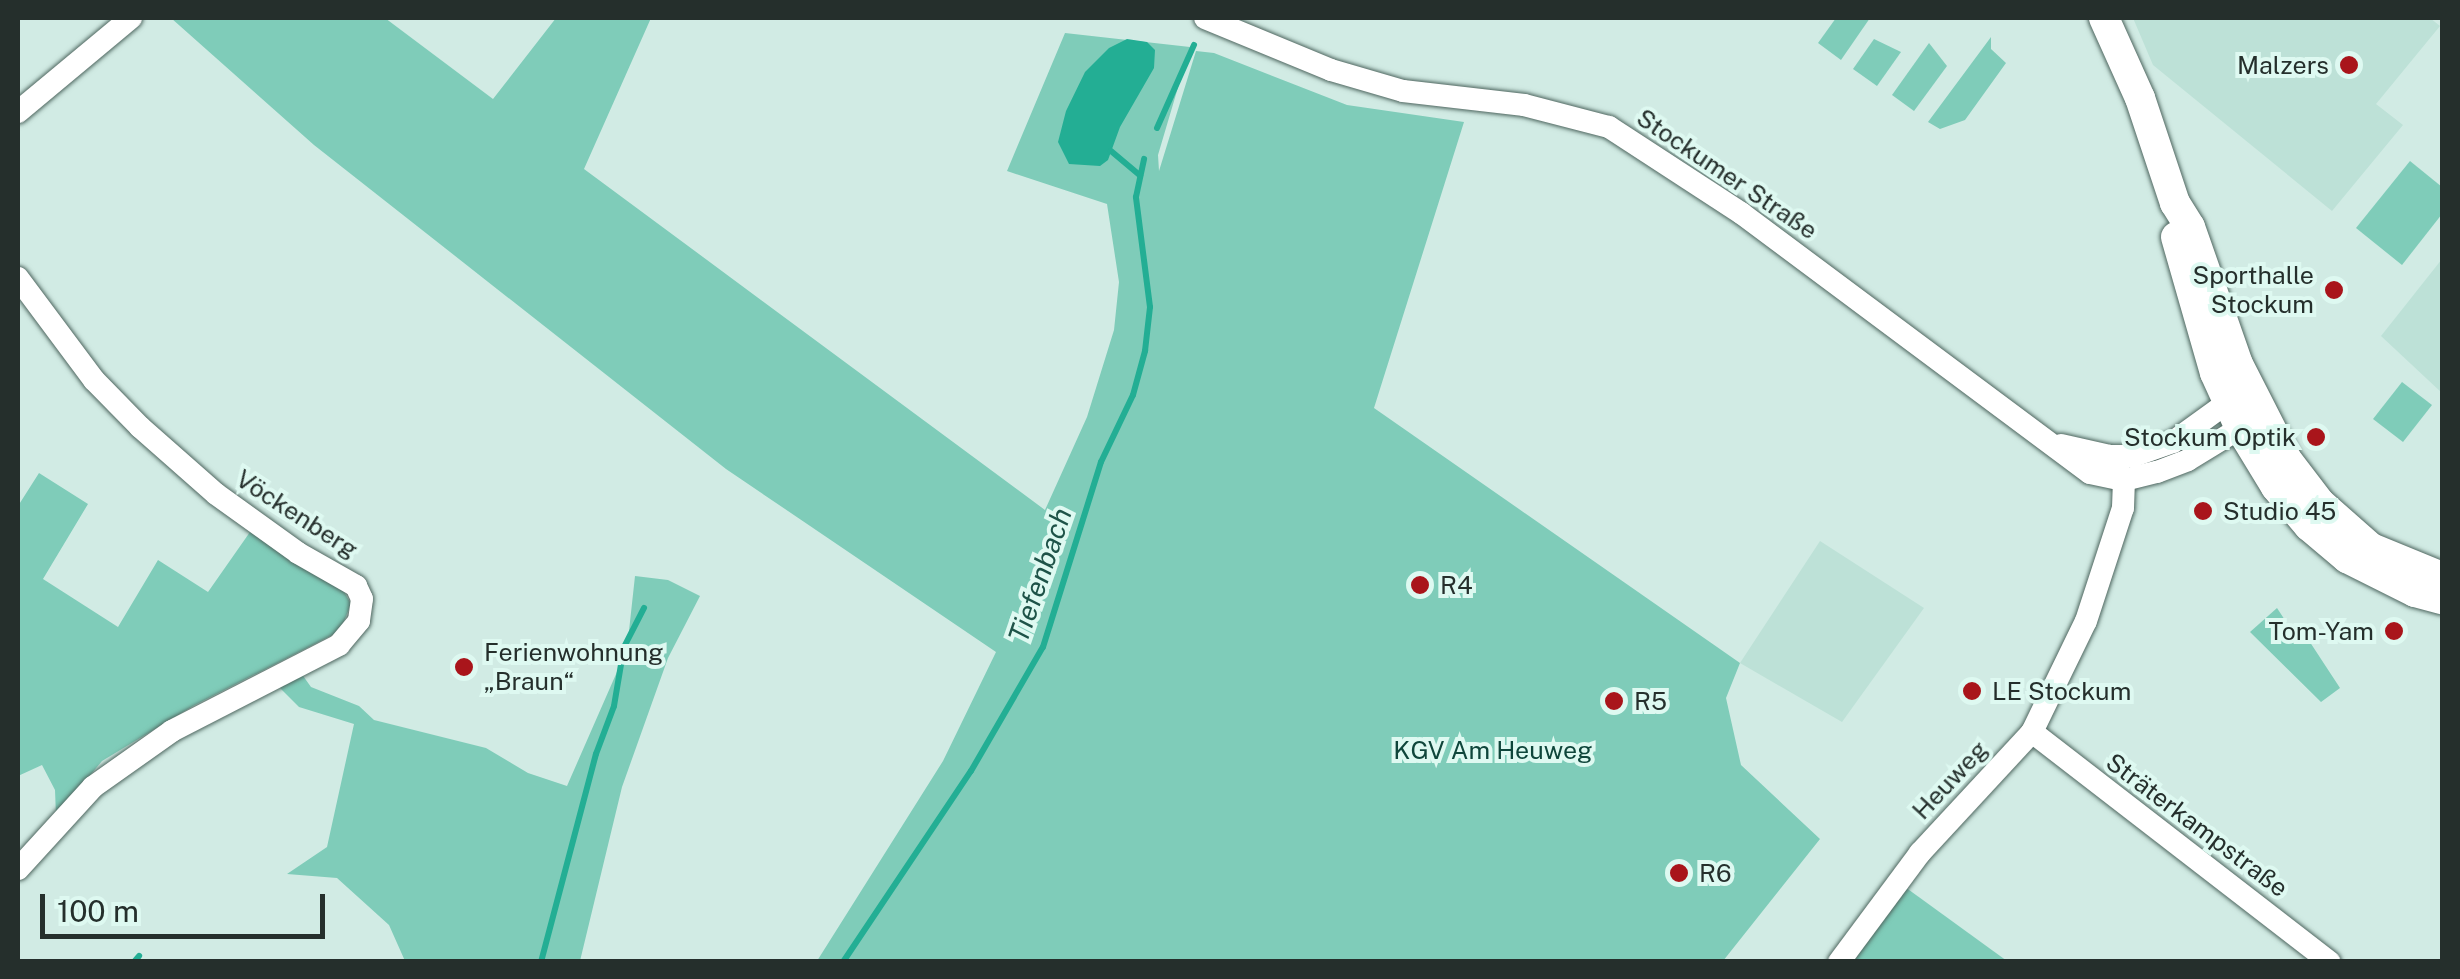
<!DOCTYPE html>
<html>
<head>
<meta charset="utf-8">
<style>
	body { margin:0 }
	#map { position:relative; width:2460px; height:979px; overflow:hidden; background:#d1ebe4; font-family:"Public Sans",sans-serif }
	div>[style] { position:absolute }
	.built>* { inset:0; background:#bde1d7 }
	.green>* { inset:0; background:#7fccb9 }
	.water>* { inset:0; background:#23ae94 }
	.stream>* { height:6px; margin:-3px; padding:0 3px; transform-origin:3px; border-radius:3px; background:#23ae94 }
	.roads { filter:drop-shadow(0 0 2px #4e665f) drop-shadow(0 0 2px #4e665f) }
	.street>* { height:22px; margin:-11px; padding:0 11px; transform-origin:11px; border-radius:11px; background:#fff }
	.secondary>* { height:30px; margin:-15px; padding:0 15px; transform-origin:15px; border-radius:15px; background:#fff }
	.dots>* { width:28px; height:28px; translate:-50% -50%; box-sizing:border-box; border:5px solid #def9f1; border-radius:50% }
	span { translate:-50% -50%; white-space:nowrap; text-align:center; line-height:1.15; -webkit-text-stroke:8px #def9f1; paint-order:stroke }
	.poi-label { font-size:25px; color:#252f2c }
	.right { translate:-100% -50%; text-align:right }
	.left { translate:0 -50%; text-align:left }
	.street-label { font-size:25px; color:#252f2c }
	.park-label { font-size:25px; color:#0f463b }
	.water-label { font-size:28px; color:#1e5348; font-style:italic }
	.frame { position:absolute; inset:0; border:20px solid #252f2c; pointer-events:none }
	.scale { position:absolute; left:40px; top:894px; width:285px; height:45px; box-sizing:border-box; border:5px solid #252f2c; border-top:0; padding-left:12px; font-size:30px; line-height:35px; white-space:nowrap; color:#252f2c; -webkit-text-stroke:8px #def9f1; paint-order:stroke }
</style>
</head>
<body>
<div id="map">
	<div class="built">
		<div style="clip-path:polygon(2133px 18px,2430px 18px,2440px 26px,2376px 104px,2403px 125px,2332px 211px,2153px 65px)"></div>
		<div style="clip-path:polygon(2442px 259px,2442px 393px,2381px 336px)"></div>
		<div style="clip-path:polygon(1820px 541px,1924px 608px,1842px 722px,1740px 663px)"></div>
	</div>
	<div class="green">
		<div style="clip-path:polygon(171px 18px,385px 18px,493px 99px,556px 18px,651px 18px,584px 169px,1045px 510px,1087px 417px,1114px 330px,1119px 282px,1107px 204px,1007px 171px,1065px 33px,1190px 47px,1158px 155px,1159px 171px,1196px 51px,1214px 53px,1347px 105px,1464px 122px,1374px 408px,1740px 663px,1726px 698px,1741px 765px,1820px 839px,1723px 961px,817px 961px,943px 761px,996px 652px,726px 469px,314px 145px)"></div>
		<div style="clip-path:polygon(1836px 18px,1870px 18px,1841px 60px,1818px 43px)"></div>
		<div style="clip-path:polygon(1991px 37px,1991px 49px,2006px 63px,1965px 120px,1940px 129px,1928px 122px)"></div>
		<div style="clip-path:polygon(1874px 39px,1901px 52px,1877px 86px,1853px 69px)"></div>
		<div style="clip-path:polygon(1929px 43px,1947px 66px,1914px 111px,1892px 95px)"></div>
		<div style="clip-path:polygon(2410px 161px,2442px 187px,2442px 214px,2402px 265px,2356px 228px)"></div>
		<div style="clip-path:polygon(2402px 382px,2432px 405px,2403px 442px,2373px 419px)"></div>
		<div style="clip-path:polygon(39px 473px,88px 504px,43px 579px,118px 627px,158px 560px,208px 592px,250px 532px,343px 590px,351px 604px,340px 631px,193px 706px,102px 761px,56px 816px,55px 790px,42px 765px,18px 776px,18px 506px)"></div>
		<div style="clip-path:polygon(635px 576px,668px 580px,700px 596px,668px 658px,622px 787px,580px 961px,405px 961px,389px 925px,337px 878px,287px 874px,327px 847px,354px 724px,299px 707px,277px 685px,301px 673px,311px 687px,359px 706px,374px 720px,486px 748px,528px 773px,567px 786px,627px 649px)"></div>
		<div style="clip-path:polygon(2277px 608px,2294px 634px,2302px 630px,2340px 688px,2321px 702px,2250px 632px)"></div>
		<div style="clip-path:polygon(1905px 887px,2007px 961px,1850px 962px)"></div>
	</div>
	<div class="water">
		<div style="clip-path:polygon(1127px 39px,1147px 42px,1155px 50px,1154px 68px,1120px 127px,1108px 160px,1100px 166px,1069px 164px,1058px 142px,1066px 111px,1085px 72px,1109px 48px)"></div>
	</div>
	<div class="stream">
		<div style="left:1157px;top:128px;width:91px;rotate:-66deg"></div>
		<div style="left:1111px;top:151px;width:38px;rotate:40deg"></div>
		<div style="left:134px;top:962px;width:8px;rotate:-50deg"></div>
		<div style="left:541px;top:962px;width:215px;rotate:-75.2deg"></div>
		<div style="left:596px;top:754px;width:51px;rotate:-69.4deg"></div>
		<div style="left:614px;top:706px;width:60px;rotate:-80.4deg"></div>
		<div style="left:624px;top:647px;width:44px;rotate:-62.9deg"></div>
		<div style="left:843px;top:962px;width:230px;rotate:-56.2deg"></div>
		<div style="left:971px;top:771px;width:143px;rotate:-59.9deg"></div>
		<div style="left:1043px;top:647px;width:194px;rotate:-72.6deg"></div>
		<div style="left:1101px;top:462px;width:74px;rotate:-64.5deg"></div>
		<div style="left:1133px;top:395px;width:46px;rotate:-74.7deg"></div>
		<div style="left:1145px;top:351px;width:44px;rotate:-83.5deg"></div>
		<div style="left:1150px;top:307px;width:111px;rotate:-97.3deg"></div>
		<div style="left:1136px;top:197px;width:39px;rotate:-78deg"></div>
	</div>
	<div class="roads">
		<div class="street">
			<div style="left:1205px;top:18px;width:136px;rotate:22.4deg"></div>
			<div style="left:1331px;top:70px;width:75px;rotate:16.3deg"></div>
			<div style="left:1403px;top:91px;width:122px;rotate:6.6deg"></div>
			<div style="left:1524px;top:105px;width:88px;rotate:14.5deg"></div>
			<div style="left:1609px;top:127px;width:158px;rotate:33.1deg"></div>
			<div style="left:1741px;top:213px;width:435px;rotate:36.7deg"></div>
			<div style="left:2090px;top:473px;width:35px;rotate:12deg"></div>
			<div style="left:2124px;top:480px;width:34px;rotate:-14deg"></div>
			<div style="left:2157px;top:472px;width:33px;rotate:-21deg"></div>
			<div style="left:2188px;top:460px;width:61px;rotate:-31.6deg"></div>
			<div style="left:18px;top:112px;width:147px;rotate:-39.8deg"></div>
			<div style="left:18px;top:278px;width:127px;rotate:53.3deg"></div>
			<div style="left:94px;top:380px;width:66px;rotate:45.6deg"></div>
			<div style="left:140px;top:427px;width:101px;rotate:41.4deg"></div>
			<div style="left:216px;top:494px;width:101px;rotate:35.7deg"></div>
			<div style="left:298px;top:553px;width:67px;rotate:29.6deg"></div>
			<div style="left:356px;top:586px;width:14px;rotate:65deg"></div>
			<div style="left:362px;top:599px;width:22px;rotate:98deg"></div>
			<div style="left:359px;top:621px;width:31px;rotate:130deg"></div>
			<div style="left:339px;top:645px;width:188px;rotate:152.8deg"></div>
			<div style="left:172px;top:731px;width:97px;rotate:144.7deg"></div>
			<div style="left:93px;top:787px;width:111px;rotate:132.4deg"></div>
			<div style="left:2061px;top:445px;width:50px;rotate:12.7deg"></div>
			<div style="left:2110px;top:456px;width:23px"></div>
			<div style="left:2133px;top:456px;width:42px;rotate:-19.3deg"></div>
			<div style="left:2173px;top:442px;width:68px;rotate:-36deg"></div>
			<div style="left:2032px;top:732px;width:376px;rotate:37.7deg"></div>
			<div style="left:1839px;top:962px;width:136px;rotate:-53.4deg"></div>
			<div style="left:1920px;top:853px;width:165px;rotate:-47.2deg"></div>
			<div style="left:2032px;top:732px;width:123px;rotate:-64.1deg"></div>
			<div style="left:2086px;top:621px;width:119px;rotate:-71.9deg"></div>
			<div style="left:2123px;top:508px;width:28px;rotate:-88deg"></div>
			<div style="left:2124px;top:480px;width:28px;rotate:-120deg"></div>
		</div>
		<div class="secondary">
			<div style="left:2104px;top:18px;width:88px;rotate:65.8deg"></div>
			<div style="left:2140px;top:98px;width:111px;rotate:71.6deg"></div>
			<div style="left:2175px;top:203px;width:28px;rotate:58deg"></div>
			<div style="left:2190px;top:227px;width:145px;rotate:70.7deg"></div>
			<div style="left:2238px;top:364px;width:108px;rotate:63deg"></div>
			<div style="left:2287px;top:460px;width:54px;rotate:52.5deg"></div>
			<div style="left:2320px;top:503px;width:68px;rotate:41.4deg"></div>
			<div style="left:2371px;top:548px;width:77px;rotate:22.2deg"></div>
			<div style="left:2176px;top:237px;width:141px;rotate:74deg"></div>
			<div style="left:2215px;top:373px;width:60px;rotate:65.6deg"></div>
			<div style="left:2240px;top:428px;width:69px;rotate:58.6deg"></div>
			<div style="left:2276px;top:487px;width:51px;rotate:49.8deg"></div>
			<div style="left:2309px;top:526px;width:50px;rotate:40.1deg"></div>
			<div style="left:2347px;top:558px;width:76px;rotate:26.6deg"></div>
			<div style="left:2415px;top:592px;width:28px;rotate:15deg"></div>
		</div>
	</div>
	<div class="dots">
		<div style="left:2349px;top:65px;background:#a9151b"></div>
		<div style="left:2334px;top:290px;background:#a9151b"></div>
		<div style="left:2316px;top:437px;background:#a9151b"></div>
		<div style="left:2203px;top:511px;background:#a9151b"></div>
		<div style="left:1420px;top:585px;background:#a9151b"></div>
		<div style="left:2394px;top:631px;background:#a9151b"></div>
		<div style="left:464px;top:667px;background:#a9151b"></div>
		<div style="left:1972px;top:691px;background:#a9151b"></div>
		<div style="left:1614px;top:701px;background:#a9151b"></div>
		<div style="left:1679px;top:873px;background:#a9151b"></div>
	</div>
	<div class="poi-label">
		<span class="right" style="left:2329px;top:65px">Malzers</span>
		<span class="right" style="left:2314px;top:290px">Sporthalle<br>Stockum</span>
		<span class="right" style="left:2296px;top:437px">Stockum Optik</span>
		<span class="left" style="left:2223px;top:511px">Studio 45</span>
		<span class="left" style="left:1440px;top:585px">R4</span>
		<span class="right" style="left:2374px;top:631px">Tom-Yam</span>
		<span class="left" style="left:484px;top:667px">Ferienwohnung<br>„Braun“</span>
		<span class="left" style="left:1992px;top:691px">LE Stockum</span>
		<span class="left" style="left:1634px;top:701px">R5</span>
		<span class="left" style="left:1699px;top:873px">R6</span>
	</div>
	<div class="street-label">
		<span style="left:1727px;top:174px;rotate:34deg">Stockumer Straße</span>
		<span style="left:297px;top:514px;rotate:33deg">Vöckenberg</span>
		<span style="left:1950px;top:780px;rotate:-47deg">Heuweg</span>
		<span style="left:2197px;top:825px;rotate:37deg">Sträterkampstraße</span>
	</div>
	<div class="park-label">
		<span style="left:1493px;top:750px">KGV Am Heuweg</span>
	</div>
	<div class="water-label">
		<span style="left:1040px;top:575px;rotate:-71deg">Tiefenbach</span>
	</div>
	<div class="frame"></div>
	<div class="scale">100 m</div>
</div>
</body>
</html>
